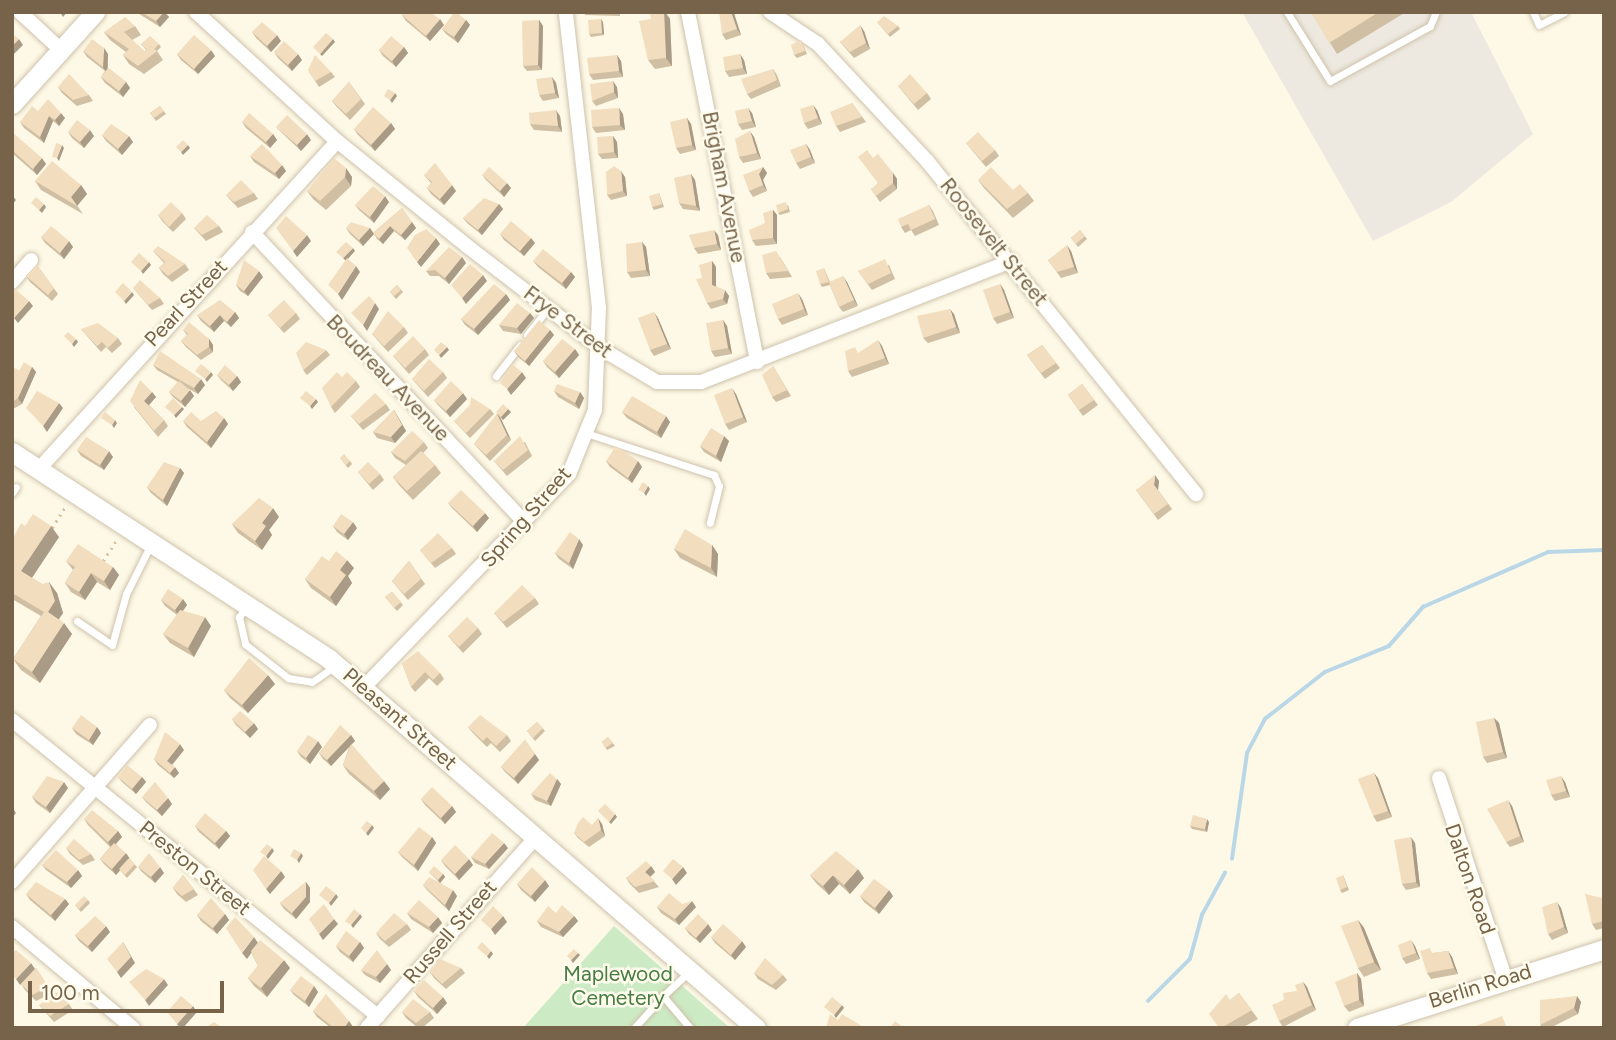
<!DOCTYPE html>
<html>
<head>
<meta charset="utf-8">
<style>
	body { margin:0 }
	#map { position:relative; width:1616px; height:1040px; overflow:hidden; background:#fdf9e6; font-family:Figtree,sans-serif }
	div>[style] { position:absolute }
	.industrial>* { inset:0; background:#ede9e0 }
	.green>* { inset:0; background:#ccebc4 }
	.stream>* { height:3.5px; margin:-1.75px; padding:0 1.75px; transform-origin:1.75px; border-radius:1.75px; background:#bad7e7 }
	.path>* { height:2.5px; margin-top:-1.25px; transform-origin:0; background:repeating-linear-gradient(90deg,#d8c1a0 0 2px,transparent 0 7px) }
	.roads { filter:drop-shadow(0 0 2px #cfc2ac) drop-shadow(0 0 2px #cfc2ac) }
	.lane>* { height:7px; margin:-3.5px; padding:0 3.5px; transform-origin:3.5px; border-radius:3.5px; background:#fff }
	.street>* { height:14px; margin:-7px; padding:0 7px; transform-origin:7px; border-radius:7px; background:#fff }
	.secondary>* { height:19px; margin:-9.5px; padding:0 9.5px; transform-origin:9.5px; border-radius:9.5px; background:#fff }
	.wall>* { inset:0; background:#d0bfa3 }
	.shaded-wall>* { inset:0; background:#a99b85 }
	.building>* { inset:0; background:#f2debe }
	span { translate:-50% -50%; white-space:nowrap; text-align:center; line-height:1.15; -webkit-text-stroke:5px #fffced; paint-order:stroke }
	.street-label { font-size:21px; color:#77634a }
	.park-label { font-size:21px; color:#477d42 }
	.frame { position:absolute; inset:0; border:14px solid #77634a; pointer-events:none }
	.scale { position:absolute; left:28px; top:981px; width:196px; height:32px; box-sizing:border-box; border:4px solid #77634a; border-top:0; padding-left:9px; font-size:21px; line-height:24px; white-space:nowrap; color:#77634a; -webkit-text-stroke:5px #fffced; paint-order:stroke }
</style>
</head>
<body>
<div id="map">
	<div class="industrial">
		<div style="clip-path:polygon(1242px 12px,1471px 12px,1533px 134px,1451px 202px,1373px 241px)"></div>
	</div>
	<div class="green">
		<div style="clip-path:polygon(614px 926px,730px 1028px,523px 1028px)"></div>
	</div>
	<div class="stream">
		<div style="left:1232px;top:859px;width:107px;rotate:-81.9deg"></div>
		<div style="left:1247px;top:753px;width:38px;rotate:-62deg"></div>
		<div style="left:1265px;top:719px;width:76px;rotate:-38.1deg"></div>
		<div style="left:1325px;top:672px;width:69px;rotate:-22.1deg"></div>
		<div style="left:1389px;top:646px;width:52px;rotate:-48.9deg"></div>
		<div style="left:1423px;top:607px;width:137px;rotate:-23.7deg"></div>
		<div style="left:1548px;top:552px;width:56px;rotate:-2deg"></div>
		<div style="left:1148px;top:1001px;width:59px;rotate:-45deg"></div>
		<div style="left:1190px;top:959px;width:46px;rotate:-74.7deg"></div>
		<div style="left:1202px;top:915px;width:48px;rotate:-61.3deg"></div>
	</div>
	<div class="path">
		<div style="left:52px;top:528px;width:28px;rotate:-58deg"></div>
		<div style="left:103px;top:561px;width:27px;rotate:-57deg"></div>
	</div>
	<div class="roads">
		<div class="lane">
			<div style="left:1287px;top:12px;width:81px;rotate:58.1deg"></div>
			<div style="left:1330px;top:81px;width:114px;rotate:-28.8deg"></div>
			<div style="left:1430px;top:26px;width:15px;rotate:-67deg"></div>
			<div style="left:1533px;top:12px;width:14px;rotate:65deg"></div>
			<div style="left:1539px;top:25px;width:28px;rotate:-27deg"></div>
			<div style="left:527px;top:335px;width:34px;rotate:-52deg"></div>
			<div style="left:496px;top:376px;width:39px;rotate:-52deg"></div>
			<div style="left:586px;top:433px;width:135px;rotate:18.2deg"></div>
			<div style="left:714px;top:475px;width:12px;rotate:66deg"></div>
			<div style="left:719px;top:486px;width:38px;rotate:104deg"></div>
			<div style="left:12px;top:493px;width:7px;rotate:-56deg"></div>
			<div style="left:247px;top:606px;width:14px;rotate:126deg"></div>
			<div style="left:239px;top:617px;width:28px;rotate:77deg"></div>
			<div style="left:245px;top:644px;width:55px;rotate:38.3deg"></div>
			<div style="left:288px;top:678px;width:24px;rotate:9deg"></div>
			<div style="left:312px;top:682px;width:29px;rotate:-35deg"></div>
			<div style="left:77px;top:621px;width:42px;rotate:34.4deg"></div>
			<div style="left:112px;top:645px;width:53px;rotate:-74.6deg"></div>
			<div style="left:126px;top:594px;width:54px;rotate:-63.4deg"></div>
			<div style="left:663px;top:996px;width:34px;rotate:-43deg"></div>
			<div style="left:634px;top:1028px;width:43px;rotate:-47.8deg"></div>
			<div style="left:663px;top:996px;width:42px;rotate:49.8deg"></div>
		</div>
		<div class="street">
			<div style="left:20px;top:12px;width:56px;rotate:42.8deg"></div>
			<div style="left:196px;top:12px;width:191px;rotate:42.5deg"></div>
			<div style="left:337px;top:141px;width:167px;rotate:38.9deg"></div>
			<div style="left:467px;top:246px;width:168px;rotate:37.5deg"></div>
			<div style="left:600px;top:348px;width:66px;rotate:30.8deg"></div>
			<div style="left:657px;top:382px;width:44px"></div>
			<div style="left:701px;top:382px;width:333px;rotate:-21.3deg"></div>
			<div style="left:688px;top:12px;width:357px;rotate:78.8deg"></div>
			<div style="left:770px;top:12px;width:58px;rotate:33.7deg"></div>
			<div style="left:818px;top:44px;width:161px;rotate:47deg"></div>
			<div style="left:928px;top:162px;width:427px;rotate:51.1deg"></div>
			<div style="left:252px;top:232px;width:399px;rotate:46.8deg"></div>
			<div style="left:12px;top:282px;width:29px;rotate:-49deg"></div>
			<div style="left:39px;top:469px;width:443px;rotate:-47.7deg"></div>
			<div style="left:364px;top:687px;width:296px;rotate:-46.1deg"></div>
			<div style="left:569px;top:474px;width:69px;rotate:-67.9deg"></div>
			<div style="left:595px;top:410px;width:102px;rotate:-87.8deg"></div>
			<div style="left:599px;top:308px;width:298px;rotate:-96.4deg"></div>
			<div style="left:12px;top:720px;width:471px;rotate:39deg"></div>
			<div style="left:1439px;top:778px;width:211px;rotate:71.7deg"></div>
			<div style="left:12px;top:882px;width:209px;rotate:-48.7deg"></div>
			<div style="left:12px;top:927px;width:158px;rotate:39.9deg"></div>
			<div style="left:367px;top:1028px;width:254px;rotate:-48.5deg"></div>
		</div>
		<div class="secondary">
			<div style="left:12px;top:104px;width:124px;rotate:-47.9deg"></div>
			<div style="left:12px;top:452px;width:377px;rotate:33.1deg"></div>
			<div style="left:328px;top:658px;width:566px;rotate:40.84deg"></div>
			<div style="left:1357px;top:1028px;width:259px;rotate:-17.7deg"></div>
		</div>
	</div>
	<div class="wall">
		<div style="clip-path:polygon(136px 12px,165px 12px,169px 17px,160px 27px)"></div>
		<div style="clip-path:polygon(584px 12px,620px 12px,620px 16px,585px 15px)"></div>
		<div style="clip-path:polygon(654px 12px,666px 12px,670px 19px,672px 66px,655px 69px,648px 60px,651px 19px)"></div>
		<div style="clip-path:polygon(733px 12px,741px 35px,726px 40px,722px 34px)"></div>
		<div style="clip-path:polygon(1311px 12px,1406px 12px,1337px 54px)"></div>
		<div style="clip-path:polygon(402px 15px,444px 25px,430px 41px,406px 21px)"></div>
		<div style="clip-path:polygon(466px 20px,470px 25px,458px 43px,446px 34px,442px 29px)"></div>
		<div style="clip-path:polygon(539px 20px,543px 26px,542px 70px,527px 71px,523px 66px)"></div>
		<div style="clip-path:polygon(603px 22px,604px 35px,591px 37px,589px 34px)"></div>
		<div style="clip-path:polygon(877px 22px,898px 26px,900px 29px,890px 37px)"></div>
		<div style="clip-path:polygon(135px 26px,141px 35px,132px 40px,145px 52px,146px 50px,141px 44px,159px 44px,161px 47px,157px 51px,163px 60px,144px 74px,129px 64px,123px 55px,126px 52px,110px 40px,104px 32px)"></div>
		<div style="clip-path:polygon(864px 31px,870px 49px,854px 58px,840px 42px)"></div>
		<div style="clip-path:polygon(252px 32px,281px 41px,271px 52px,256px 38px)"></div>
		<div style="clip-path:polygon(801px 40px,807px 54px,797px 58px,794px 55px)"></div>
		<div style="clip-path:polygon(404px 47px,408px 53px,396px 67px,383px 56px,379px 50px)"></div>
		<div style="clip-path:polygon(83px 51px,108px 54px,108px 68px,126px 82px,130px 88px,123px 97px,105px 83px,101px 77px,105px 71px,87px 57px)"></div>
		<div style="clip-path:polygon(274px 52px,302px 60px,292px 71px,278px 58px)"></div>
		<div style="clip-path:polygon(177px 54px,215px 56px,198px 74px,181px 60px)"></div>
		<div style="clip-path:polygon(617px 55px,621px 61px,623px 77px,593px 80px,589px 74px)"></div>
		<div style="clip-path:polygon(744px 60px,747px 74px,729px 77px,725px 71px)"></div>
		<div style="clip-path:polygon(773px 69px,777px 75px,781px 86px,751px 99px,747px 94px)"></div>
		<div style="clip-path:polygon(308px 70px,331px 72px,335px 77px,319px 87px)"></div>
		<div style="clip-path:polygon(552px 77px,556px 83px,559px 98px,543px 101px,539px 95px)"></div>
		<div style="clip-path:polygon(349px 82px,365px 104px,350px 120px,336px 106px,332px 101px)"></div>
		<div style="clip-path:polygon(898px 86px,927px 93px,931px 99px,918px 110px)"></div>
		<div style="clip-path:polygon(58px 87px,89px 95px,93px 101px,77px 106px,62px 93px)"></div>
		<div style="clip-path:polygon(617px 87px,618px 98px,596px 106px,592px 101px)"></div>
		<div style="clip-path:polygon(852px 103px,866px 122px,840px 132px,836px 126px)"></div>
		<div style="clip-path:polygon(160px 106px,166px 114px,156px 121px,150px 113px)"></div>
		<div style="clip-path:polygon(817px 110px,822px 124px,808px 129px,804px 123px)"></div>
		<div style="clip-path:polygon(38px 111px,65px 118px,59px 126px,53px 121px,44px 143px,24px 128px,20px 122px)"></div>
		<div style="clip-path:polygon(752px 113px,756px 127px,742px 130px,738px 124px)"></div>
		<div style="clip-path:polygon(623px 114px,625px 130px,596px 133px,592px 127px)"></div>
		<div style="clip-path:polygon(560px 116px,562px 132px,534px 130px,530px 124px)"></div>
		<div style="clip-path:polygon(687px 118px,691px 124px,696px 150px,680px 154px,676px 148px)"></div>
		<div style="clip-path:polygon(242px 122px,273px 134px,277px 140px,270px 148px,246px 128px)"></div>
		<div style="clip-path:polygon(391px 123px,395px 129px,375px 151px,358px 135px,354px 129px)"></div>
		<div style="clip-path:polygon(276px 127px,311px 140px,301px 151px,281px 132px)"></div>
		<div style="clip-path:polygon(12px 132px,46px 164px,37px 175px,12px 153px)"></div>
		<div style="clip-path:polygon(68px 132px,94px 136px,84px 148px,72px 138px)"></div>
		<div style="clip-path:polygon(102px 135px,133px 142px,122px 155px,106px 141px)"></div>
		<div style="clip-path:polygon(613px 136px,617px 142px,618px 158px,602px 159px,598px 154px)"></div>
		<div style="clip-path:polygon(754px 137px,761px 159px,743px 163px,739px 157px)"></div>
		<div style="clip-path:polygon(966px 143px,995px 150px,999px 156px,986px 167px)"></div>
		<div style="clip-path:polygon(806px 144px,810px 150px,815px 163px,800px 169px,796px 163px)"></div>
		<div style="clip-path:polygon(250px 156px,286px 171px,279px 179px,254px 162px)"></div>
		<div style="clip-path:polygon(873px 158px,893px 173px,897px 179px,897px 189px,880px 202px,871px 189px,878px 184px)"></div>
		<div style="clip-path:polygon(763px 167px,767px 173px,763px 180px,767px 191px,753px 197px,749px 191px)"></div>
		<div style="clip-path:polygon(346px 168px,352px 177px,351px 186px,326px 210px,313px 199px,307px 191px)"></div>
		<div style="clip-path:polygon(691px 174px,695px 180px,700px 211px,683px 209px,679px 203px)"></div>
		<div style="clip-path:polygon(424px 175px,456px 191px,444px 205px,431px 194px,427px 188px,431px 183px)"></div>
		<div style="clip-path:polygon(482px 175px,511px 188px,504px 197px,486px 180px)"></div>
		<div style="clip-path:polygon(625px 177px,627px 196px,611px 200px,607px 195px)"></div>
		<div style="clip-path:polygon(978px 180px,1013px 190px,1028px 193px,1034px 201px,1013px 218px,984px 188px)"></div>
		<div style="clip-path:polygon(35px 181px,81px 185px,87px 194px,77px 206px,83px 214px,41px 190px)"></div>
		<div style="clip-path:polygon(254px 193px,258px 199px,238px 208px,226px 195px)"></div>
		<div style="clip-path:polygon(659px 193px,664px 207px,654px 210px,652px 207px)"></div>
		<div style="clip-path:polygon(389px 202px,374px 223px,359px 210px,355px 205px)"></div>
		<div style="clip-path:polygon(499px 204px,503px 209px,482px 235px,467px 223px,463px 218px)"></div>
		<div style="clip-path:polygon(788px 205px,790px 212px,780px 215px,778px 213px)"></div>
		<div style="clip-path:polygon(929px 205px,933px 211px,939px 225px,915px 236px,911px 230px,905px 233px,901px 227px)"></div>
		<div style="clip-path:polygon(402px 208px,416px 228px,405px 240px,394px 231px,383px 244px,377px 239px,374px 234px,363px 246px,350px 234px,346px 228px,370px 228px,373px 233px)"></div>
		<div style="clip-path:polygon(773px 210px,777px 215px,777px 244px,756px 246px,752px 240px,765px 223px)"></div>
		<div style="clip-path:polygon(182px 213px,186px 219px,173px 232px,162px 221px,158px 215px)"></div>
		<div style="clip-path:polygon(219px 226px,223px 232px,206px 241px,194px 228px)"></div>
		<div style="clip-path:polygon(1080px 230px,1087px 239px,1078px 247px,1071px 238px)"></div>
		<div style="clip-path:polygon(500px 234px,535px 243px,524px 256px,504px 240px)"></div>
		<div style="clip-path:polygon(718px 235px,721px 250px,698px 254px,694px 248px)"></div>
		<div style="clip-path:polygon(41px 237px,73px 247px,64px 259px,45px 243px)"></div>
		<div style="clip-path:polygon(642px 242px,646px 247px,650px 276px,631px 278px,627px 272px)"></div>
		<div style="clip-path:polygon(153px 251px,185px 264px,189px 270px,172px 282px,163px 274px,159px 268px,164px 263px)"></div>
		<div style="clip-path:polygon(1071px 251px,1078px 273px,1061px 278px,1048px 260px)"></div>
		<div style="clip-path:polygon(462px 257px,466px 263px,449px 284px,439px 276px,430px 276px,426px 271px)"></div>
		<div style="clip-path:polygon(780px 257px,792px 277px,770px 279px,766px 273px)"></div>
		<div style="clip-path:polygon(533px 261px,571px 272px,575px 277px,566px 289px,538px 267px)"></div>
		<div style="clip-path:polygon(712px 261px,716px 267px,716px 286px,729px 296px,727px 304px,711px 309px,707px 303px,702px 278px)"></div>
		<div style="clip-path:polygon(37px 265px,58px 294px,52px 301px,30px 282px,26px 276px)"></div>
		<div style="clip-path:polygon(889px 265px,895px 279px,872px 290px,858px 271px)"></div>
		<div style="clip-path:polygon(824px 268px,830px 282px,847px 282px,858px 306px,843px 312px,839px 307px,830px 285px,822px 287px,820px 284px)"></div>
		<div style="clip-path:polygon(263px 277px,248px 296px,240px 291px,236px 285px)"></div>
		<div style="clip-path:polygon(1000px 284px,1004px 290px,1014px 318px,997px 324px,993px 318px)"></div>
		<div style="clip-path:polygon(397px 285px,403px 292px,396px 299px,390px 292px)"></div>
		<div style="clip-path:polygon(133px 288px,160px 298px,164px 304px,152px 310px)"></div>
		<div style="clip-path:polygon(506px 294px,510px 300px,478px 335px,465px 325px,461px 319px)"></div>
		<div style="clip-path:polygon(802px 299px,808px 315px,782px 325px,778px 319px)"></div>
		<div style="clip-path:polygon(235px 312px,239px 318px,231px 327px,224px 321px,214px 332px,201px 321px,197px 315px)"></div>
		<div style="clip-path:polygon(296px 313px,300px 319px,284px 333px,268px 315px)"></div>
		<div style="clip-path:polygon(530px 313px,534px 318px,521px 334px,503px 331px,499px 325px)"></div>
		<div style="clip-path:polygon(954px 314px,960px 333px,928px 343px,923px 338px)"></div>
		<div style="clip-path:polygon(658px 318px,671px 349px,654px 356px,650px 350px)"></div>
		<div style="clip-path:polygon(723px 320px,727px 326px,732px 354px,715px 357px,711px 351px)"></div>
		<div style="clip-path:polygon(404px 327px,408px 333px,388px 352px,372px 334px)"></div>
		<div style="clip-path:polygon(81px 329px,118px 338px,122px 344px,112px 353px,106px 347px,101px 352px)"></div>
		<div style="clip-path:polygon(183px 330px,209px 339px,213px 345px,213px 352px,201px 360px,186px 347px,181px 341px,187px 335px)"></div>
		<div style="clip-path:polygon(550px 330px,554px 335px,529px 366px,518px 357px,514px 351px)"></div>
		<div style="clip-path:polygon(1042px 345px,1060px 368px,1045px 379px,1027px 355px)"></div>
		<div style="clip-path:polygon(882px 346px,889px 364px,852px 377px,848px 371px,859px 353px)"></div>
		<div style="clip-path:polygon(425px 349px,429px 355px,409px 374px,393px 356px)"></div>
		<div style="clip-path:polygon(575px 349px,579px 355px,559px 378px,547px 367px,543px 361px)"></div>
		<div style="clip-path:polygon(326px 350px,330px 355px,307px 375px,303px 370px)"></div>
		<div style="clip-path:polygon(153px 365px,205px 385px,198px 394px,187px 388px,194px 396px,185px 407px,173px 397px,169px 392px,178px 382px,157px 370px)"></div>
		<div style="clip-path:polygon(773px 366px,791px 396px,776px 402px,772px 397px)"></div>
		<div style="clip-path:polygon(12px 367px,19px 371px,32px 367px,36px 372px,22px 404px,13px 409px,12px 408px)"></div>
		<div style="clip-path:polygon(443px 372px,447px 378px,428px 397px,412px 379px)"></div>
		<div style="clip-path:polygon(217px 375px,237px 376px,241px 382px,233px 391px,221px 380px)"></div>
		<div style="clip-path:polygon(342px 377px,356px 381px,360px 387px,335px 413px,331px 407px)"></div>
		<div style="clip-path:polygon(1082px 384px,1098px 405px,1083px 416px,1068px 395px)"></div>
		<div style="clip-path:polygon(554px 391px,580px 392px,584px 398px,579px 409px,558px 397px)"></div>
		<div style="clip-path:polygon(152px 392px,156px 397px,149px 405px,164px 420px,168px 426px,158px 437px,134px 407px)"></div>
		<div style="clip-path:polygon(736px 394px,747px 422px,729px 430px,725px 424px)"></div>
		<div style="clip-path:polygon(467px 399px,450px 417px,438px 405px,434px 400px)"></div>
		<div style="clip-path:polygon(386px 404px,390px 410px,363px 430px,351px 416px)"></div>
		<div style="clip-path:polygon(490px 409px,494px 414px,470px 438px,454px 421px)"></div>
		<div style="clip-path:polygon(394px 410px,406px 431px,395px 443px,377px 438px,373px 432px)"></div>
		<div style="clip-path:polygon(511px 412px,503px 420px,500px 417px,511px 440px,490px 461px,474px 444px,497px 414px)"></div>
		<div style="clip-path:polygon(622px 412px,670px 422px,661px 438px,627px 418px)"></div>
		<div style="clip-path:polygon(224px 418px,228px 424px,211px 448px,187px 427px,183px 421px,201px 421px)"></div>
		<div style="clip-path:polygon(729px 441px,721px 462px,704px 452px,700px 446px)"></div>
		<div style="clip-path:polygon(424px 442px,428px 448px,423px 453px,435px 465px,441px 473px,413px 500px,399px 485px,393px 477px,406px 465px,395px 458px,391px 452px)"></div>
		<div style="clip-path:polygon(525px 442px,532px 456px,507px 476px,494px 461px)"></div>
		<div style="clip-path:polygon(77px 450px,113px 457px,104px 470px,81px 456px)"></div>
		<div style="clip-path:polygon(340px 458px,350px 461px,352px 464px,348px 468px)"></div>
		<div style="clip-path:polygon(606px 461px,638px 461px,642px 467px,632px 483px,610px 467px)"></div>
		<div style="clip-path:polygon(180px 468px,184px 473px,167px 506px,151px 493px,147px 487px)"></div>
		<div style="clip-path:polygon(358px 472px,380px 474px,384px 480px,373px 490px)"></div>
		<div style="clip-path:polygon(1159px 481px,1158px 490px,1172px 509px,1158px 520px,1136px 490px)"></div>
		<div style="clip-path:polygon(448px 503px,489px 518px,477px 532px,452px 508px)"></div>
		<div style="clip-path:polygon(279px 517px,269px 530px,272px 535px,262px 550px,238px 533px,232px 524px)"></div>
		<div style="clip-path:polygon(25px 526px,59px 537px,32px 578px,57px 593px,63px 613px,59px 619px,72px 634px,40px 683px,21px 670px,13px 659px,41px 616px,12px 599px,12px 540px)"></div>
		<div style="clip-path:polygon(333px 526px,357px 528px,348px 540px,337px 532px)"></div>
		<div style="clip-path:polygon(583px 545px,573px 569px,559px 559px,555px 553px)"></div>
		<div style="clip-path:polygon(712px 545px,718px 554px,717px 577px,680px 558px,674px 549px)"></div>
		<div style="clip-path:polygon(452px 548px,456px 554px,435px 568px,420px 550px)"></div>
		<div style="clip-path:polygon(66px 561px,113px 567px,119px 575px,110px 590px,97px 582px,85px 600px,71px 592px,65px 583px,73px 570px)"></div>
		<div style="clip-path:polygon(329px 561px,354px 568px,348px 576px,352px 583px,336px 606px,311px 588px,305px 579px)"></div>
		<div style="clip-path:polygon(409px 561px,425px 584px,408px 600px,392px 581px)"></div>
		<div style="clip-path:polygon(392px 592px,403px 605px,397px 611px,385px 597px)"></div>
		<div style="clip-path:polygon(535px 598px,539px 604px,507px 628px,494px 613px)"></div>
		<div style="clip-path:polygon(183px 599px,187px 605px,183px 611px,211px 626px,194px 657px,170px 643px,163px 634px,177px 615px,165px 606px,161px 600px)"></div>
		<div style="clip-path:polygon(478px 628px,482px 634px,463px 653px,448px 636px)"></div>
		<div style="clip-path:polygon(402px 663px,440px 673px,444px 679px,437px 686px,429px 678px,415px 692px,411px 687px)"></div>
		<div style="clip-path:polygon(275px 684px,248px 713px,230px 698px,224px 690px)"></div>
		<div style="clip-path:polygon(1494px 718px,1499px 723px,1507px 758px,1487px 763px,1483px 757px)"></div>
		<div style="clip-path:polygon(232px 719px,258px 729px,250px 738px,236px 725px)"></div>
		<div style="clip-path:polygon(537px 722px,545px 731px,535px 741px,527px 731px)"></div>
		<div style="clip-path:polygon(97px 727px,101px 733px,93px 745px,76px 734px,72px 728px)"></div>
		<div style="clip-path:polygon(468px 727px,507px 735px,511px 741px,500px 752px,491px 743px,487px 747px,472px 732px)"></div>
		<div style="clip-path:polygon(351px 735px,355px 741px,351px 744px,390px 789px,380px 800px,349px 774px,343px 765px,350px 745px,331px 766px,323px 759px,319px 753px)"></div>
		<div style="clip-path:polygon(608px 737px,615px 746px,607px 750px,602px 742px)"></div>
		<div style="clip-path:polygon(525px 740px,539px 760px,518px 784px,505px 772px,501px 767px)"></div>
		<div style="clip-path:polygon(322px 747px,310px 764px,301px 757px,297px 751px)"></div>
		<div style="clip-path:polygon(184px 750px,172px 765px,179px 773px,174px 778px,158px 765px,154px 759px)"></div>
		<div style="clip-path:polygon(118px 777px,142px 777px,146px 782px,136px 794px,122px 782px)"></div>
		<div style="clip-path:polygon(1378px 778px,1392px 817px,1377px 822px,1373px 816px)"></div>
		<div style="clip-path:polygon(557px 779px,561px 784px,551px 806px,535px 800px,531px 794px)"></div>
		<div style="clip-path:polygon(1565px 782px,1570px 797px,1555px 801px,1551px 795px)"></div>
		<div style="clip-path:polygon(68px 788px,50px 813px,36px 803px,32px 797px)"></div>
		<div style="clip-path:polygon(142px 797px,172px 804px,162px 816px,146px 802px)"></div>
		<div style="clip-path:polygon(421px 799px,452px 806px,456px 812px,445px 824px,425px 805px)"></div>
		<div style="clip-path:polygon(1512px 806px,1524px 842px,1510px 847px,1506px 842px)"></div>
		<div style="clip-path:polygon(84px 819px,118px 831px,122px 837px,116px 844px,137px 867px,127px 878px,120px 870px,116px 875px,104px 864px,100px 859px,110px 847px,88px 825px)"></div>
		<div style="clip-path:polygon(1209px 822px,1207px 832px,1192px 829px,1190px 826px)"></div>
		<div style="clip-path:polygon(602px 824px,605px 836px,589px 847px,578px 838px,574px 833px,592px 825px)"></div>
		<div style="clip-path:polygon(195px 826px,226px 831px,230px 836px,219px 849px,199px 832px)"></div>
		<div style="clip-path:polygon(432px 837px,436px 843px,418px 871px,402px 857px,398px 852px)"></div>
		<div style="clip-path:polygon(1415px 843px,1420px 887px,1406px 890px,1402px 884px)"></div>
		<div style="clip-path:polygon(66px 848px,91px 854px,95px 860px,83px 865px,70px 854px)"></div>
		<div style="clip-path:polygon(508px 848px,489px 869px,475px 863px,471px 857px)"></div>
		<div style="clip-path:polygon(441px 860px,473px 865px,459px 880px,445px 866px)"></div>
		<div style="clip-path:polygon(42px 865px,78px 870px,82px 876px,71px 888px,46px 870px)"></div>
		<div style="clip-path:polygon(651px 866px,655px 872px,650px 877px,659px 887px,639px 893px,630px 884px,626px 878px)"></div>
		<div style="clip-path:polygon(138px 867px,164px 873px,155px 883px,142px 872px)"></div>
		<div style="clip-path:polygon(429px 872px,443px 874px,445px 877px,440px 883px,457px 896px,449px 911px,427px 890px,423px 885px,439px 882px)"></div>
		<div style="clip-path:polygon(183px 875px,198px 895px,186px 902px,177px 894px,173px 888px)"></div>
		<div style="clip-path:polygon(810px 875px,864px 878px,850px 894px,839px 884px,829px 895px,816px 883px)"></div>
		<div style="clip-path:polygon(1343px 875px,1349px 890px,1342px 893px,1340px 890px)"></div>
		<div style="clip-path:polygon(306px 882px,310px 888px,310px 902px,296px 919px,284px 909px,280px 903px)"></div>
		<div style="clip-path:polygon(517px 884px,549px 886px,535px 902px,521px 890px)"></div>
		<div style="clip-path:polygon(26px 894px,65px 899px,69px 904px,55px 921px,30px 900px)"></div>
		<div style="clip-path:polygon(860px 896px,893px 896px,879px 914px,864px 902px)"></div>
		<div style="clip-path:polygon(88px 900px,90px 903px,81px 912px,75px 905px)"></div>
		<div style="clip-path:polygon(1604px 901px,1604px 928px,1596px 930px,1592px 924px)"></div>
		<div style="clip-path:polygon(682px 904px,696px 907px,679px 925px,661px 913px,657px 907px)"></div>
		<div style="clip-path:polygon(1561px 908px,1568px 933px,1552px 940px,1548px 934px)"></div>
		<div style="clip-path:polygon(407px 913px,442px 923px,433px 933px,411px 919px)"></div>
		<div style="clip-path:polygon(556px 913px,574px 916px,578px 921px,563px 937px,541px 927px,537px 921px)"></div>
		<div style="clip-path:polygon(225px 914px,229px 920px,217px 934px,201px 921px,197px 915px)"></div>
		<div style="clip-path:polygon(1358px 920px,1364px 928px,1381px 970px,1364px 977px,1358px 968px)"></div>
		<div style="clip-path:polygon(407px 924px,411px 930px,389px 947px,380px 939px,376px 933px)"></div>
		<div style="clip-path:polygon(685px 928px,712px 930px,700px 943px,689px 934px)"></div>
		<div style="clip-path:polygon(110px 932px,92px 952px,79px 941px,75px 935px)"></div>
		<div style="clip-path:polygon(711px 937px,746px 947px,735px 960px,715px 943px)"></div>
		<div style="clip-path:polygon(360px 942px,364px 948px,353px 962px,340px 952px,336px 946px)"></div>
		<div style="clip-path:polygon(258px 943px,290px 968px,267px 997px,254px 986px,248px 978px,258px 966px,251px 952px,247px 959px)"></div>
		<div style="clip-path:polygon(1415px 946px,1420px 959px,1406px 964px,1402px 958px)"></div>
		<div style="clip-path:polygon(1448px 951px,1452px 957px,1458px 974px,1431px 979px,1427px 973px,1434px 953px)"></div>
		<div style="clip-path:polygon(36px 968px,52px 993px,36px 1001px,25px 990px,21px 984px)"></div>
		<div style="clip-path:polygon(461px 968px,465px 973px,446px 989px,434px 978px,430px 972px)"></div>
		<div style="clip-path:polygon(361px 970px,391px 970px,380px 983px,365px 975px)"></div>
		<div style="clip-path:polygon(754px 973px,783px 975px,787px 980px,776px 990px,758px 979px)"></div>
		<div style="clip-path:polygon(1357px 973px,1361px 979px,1364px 1006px,1349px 1012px,1344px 1006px)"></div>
		<div style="clip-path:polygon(1303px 982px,1307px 987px,1316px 1010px,1283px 1027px,1279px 1021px,1284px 1000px,1297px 991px)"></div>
		<div style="clip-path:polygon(314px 986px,318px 992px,309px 1007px,294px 995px,290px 990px)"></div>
		<div style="clip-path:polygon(414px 991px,447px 1003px,437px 1014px,418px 997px)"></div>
		<div style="clip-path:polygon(1239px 993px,1258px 1019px,1242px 1028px,1219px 1028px,1230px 1000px)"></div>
		<div style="clip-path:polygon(1577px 996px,1581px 1002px,1578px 1014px,1550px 1028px,1543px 1028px,1540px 1025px)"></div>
		<div style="clip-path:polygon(69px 1004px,73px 1010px,54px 1022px,39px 1005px)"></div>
		<div style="clip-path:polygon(313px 1011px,349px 1021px,353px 1027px,352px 1028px,331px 1028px,317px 1017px)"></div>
		<div style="clip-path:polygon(402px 1012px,430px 1012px,434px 1018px,422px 1028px,418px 1028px,406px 1018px)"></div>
	</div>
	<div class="shaded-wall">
		<div style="clip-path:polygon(60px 12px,67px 12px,63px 17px)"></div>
		<div style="clip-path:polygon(164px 12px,169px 17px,160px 27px,156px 21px)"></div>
		<div style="clip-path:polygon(664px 12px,670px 19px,672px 66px,666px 58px)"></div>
		<div style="clip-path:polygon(731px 12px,734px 13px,741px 35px,737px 29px)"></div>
		<div style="clip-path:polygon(440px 19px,444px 25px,430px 41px,426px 36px)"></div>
		<div style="clip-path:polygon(601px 19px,603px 22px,604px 35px,602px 33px)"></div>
		<div style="clip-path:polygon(466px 20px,470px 25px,458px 43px,454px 37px)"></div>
		<div style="clip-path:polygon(539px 20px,543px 26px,542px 70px,538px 65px)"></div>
		<div style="clip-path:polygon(860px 25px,864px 31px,870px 49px,866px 43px)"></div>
		<div style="clip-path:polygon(277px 35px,281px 41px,271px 52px,267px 46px)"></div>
		<div style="clip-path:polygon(19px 39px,23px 45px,12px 56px,12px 46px)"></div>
		<div style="clip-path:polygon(333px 39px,335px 42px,322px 56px,320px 54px)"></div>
		<div style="clip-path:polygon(404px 47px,408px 53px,396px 67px,392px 61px)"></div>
		<div style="clip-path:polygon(104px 48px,108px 54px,107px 73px,103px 67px)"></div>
		<div style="clip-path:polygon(211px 50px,215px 56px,198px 74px,194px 69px)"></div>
		<div style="clip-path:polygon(298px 54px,302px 60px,292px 71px,288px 65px)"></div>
		<div style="clip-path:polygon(740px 54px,744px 60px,747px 74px,743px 68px)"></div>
		<div style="clip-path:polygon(617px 55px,621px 61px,623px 77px,619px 71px)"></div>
		<div style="clip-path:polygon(552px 77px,556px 83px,559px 98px,555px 93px)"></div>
		<div style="clip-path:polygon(613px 81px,617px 87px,618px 98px,614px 92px)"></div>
		<div style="clip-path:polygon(126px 82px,130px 88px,123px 97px,119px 91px)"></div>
		<div style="clip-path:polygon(395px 93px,397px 96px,392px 103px,390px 100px)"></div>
		<div style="clip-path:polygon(813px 105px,817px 110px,822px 124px,818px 118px)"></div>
		<div style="clip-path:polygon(619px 108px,623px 114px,625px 130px,620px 125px)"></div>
		<div style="clip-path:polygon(748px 108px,752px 113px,756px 127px,752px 121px)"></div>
		<div style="clip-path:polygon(556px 110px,560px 116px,562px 132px,558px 126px)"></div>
		<div style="clip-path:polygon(61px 113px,65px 118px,59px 126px,55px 120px)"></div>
		<div style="clip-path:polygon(49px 116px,53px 121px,44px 143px,40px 137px)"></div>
		<div style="clip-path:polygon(687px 118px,691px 124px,696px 150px,692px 145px)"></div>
		<div style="clip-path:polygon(391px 123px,395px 129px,375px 151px,371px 145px)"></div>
		<div style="clip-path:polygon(90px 130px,94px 136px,84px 148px,80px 142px)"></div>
		<div style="clip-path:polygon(750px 131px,754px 137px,761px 159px,757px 153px)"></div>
		<div style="clip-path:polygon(273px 134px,277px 140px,270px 148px,266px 142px)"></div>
		<div style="clip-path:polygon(307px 134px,311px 140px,301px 151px,297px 145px)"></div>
		<div style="clip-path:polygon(129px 136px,133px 142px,122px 155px,118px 149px)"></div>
		<div style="clip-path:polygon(613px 136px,617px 142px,618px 158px,614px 152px)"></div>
		<div style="clip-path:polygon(806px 144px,810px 150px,815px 163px,811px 157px)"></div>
		<div style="clip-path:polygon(62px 145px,64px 148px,59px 161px,57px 158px)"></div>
		<div style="clip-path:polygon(188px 145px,190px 148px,183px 155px,181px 152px)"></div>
		<div style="clip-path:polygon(42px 158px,46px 164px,37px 175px,33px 169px)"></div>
		<div style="clip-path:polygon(282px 165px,286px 171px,279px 179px,275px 173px)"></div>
		<div style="clip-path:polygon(763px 167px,767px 173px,763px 180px,767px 191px,763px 185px,759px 174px)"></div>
		<div style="clip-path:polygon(346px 168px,352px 177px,351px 186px,345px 177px)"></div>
		<div style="clip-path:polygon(621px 171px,625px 177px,627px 196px,623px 191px)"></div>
		<div style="clip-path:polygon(893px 173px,897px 179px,897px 189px,893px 183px)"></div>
		<div style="clip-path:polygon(691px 174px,695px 180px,700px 211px,696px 206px)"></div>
		<div style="clip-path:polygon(507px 183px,511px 188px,504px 197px,500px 191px)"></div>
		<div style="clip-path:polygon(81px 185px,87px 194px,77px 206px,83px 214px,71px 197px)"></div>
		<div style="clip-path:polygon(452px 185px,456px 191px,444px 205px,440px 199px)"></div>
		<div style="clip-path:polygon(12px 195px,16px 200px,12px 205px)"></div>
		<div style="clip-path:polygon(385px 196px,389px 202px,374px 223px,370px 217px)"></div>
		<div style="clip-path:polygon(44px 204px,46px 207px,42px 213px,39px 210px)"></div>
		<div style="clip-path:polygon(499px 204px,503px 209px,482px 235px,478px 230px)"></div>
		<div style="clip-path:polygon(773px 210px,777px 215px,777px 244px,773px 238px)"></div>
		<div style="clip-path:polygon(412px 222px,416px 228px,405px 240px,401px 235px)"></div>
		<div style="clip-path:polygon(390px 226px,394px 231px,383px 244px,379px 239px)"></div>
		<div style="clip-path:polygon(370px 228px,374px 234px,363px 246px,359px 240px)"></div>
		<div style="clip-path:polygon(714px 230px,718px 235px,721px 250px,717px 244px)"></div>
		<div style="clip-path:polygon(307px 235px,311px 241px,297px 257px,293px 251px)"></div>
		<div style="clip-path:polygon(436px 238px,440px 244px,421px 267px,417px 262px)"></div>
		<div style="clip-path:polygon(531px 238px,535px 243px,524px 256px,520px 251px)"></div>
		<div style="clip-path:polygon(69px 241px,73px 247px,64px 259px,60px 253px)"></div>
		<div style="clip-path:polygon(642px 242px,646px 247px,650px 276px,646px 270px)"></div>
		<div style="clip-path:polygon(1067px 245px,1071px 251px,1078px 273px,1074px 267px)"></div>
		<div style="clip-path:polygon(353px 248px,355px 251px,346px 261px,343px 258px)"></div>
		<div style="clip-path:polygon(462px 257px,466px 263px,449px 284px,445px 278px)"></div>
		<div style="clip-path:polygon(712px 261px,716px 267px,716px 290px,712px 285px)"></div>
		<div style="clip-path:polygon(149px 262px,151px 265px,143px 274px,141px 271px)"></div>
		<div style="clip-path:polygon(356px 266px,360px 272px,342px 300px,338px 294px)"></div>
		<div style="clip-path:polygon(259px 271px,263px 277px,248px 296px,244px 291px)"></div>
		<div style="clip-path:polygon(571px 272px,575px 277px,566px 289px,562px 283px)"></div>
		<div style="clip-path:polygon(483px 275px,487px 281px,466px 304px,462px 298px)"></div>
		<div style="clip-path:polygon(843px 276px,847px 282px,858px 306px,854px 300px)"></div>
		<div style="clip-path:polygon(1000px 284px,1004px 290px,1014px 318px,1010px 312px)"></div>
		<div style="clip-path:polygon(725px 290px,729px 296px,727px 304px,723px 299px)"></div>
		<div style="clip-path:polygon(132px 292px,134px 295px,126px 304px,124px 301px)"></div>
		<div style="clip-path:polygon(798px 293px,802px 299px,808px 315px,804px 309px)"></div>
		<div style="clip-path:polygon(506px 294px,510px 300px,478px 335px,474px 329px)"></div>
		<div style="clip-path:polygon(29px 301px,33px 306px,18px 323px,14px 318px)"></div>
		<div style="clip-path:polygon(375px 303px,379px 309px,367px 331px,363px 325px)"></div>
		<div style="clip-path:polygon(950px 309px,954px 314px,960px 333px,956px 327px)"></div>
		<div style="clip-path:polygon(235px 312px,239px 318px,231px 327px,227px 322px)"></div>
		<div style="clip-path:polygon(654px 312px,658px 318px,671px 349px,667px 344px)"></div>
		<div style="clip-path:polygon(530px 313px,534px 318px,521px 334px,517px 328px)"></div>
		<div style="clip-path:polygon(220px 315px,224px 321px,214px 332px,210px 326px)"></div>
		<div style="clip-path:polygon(723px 320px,727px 326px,732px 354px,728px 348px)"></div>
		<div style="clip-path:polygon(550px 330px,554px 335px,529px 366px,525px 361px)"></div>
		<div style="clip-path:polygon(76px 339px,78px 342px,74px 347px,72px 344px)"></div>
		<div style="clip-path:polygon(209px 339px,213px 345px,213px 352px,209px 347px)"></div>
		<div style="clip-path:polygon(878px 340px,882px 346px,889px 364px,885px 358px)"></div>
		<div style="clip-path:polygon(447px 347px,449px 350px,441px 358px,439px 355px)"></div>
		<div style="clip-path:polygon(575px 349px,579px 355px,559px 378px,555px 372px)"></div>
		<div style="clip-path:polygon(32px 367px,36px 372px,22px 404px,18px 398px)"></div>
		<div style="clip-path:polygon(211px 372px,213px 375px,207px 382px,205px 379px)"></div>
		<div style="clip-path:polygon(522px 372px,526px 378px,511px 395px,507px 389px)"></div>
		<div style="clip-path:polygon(237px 376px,241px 382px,233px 391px,229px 385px)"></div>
		<div style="clip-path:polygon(201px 379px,205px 385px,198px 394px,194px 388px)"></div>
		<div style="clip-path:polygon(732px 388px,736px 394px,747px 422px,743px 417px)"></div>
		<div style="clip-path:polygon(190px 390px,194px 396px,185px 407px,181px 401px)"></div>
		<div style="clip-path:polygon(152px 392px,156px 397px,148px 406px,144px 401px)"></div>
		<div style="clip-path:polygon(580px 392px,584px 398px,579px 409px,575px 403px)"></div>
		<div style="clip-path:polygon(463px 393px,467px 399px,450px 417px,446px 411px)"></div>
		<div style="clip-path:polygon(316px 399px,318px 402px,312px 409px,310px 406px)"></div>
		<div style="clip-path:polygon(59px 403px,63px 408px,47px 432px,43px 426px)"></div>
		<div style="clip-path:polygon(182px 407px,184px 409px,176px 418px,174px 415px)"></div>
		<div style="clip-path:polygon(508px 409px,511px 412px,503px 420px,501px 417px)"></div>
		<div style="clip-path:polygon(394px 410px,406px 431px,395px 443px,391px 437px)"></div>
		<div style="clip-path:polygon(497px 414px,501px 419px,511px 440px,507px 435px)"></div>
		<div style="clip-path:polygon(666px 416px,670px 422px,661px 438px,657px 432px)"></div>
		<div style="clip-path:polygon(224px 418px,228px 424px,211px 448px,207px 442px)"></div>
		<div style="clip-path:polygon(115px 420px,117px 423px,114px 428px,112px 425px)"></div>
		<div style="clip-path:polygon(724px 436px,729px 441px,721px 462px,716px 456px)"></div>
		<div style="clip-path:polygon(109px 451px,113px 457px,104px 470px,100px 465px)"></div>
		<div style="clip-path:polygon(638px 461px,642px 467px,632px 483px,628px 478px)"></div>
		<div style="clip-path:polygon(180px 468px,184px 473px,167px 506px,163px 500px)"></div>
		<div style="clip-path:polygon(1155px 475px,1159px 481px,1158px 490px,1154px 485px)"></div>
		<div style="clip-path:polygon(648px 486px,650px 489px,646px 496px,644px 493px)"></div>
		<div style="clip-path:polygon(273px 508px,279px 517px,269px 530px,272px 535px,262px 550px,255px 541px,262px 523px)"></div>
		<div style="clip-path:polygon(485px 513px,489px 518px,477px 532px,473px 526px)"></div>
		<div style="clip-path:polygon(353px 522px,357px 528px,348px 540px,344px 534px)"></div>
		<div style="clip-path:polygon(51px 526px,59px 537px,29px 582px,21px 571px)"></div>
		<div style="clip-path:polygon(579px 539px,583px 545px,573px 569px,569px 563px)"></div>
		<div style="clip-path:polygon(712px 545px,718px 554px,717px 577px,711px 568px)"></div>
		<div style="clip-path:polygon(347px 560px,354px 568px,348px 576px,352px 583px,336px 606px,330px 597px,340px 570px)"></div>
		<div style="clip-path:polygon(113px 567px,119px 575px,110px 590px,104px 581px)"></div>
		<div style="clip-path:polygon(91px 573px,97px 582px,85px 600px,79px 592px)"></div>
		<div style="clip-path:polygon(49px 582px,57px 593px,63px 613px,56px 623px,48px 612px)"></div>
		<div style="clip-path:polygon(183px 599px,187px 605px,179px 616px,175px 610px)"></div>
		<div style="clip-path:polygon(205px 617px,211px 626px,194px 657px,188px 648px)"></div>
		<div style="clip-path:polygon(64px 623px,72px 634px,40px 683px,32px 672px)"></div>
		<div style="clip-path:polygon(268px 675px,275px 684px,248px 713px,242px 705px)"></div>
		<div style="clip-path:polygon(1494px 718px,1499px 723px,1507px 758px,1503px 752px)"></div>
		<div style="clip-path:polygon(254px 723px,258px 729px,250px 738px,245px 732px)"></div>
		<div style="clip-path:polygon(97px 727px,101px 733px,93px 745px,89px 740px)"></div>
		<div style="clip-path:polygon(351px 735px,355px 741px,331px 766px,327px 760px)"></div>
		<div style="clip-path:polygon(318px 741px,322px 747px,310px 764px,306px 758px)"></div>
		<div style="clip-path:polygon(180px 744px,184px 750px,171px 766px,167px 761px)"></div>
		<div style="clip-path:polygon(535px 754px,539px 760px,518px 784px,514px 778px)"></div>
		<div style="clip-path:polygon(175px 767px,179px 773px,174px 778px,170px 773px)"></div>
		<div style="clip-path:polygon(1374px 773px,1378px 778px,1392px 817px,1388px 811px)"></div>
		<div style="clip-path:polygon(1561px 776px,1565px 782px,1570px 797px,1566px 791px)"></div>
		<div style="clip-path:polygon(142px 777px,146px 782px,136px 794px,132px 789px)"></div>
		<div style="clip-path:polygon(557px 779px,561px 784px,551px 806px,547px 801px)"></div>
		<div style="clip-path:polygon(384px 781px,390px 789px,380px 800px,374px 791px)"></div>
		<div style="clip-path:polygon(64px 782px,68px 788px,50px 813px,46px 807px)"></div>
		<div style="clip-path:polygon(168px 798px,172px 804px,162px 816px,157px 810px)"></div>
		<div style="clip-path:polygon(1508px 800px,1512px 806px,1524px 842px,1520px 836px)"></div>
		<div style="clip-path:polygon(452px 806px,456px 812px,445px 824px,441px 818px)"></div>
		<div style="clip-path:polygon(14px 810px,16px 813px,12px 818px,12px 813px)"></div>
		<div style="clip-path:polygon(615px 814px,617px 817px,611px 824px,609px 822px)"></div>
		<div style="clip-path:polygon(598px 818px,602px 824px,605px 836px,601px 830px)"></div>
		<div style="clip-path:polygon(1207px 819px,1209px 822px,1207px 832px,1205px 829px)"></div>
		<div style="clip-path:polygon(372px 825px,374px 828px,368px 836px,366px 833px)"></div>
		<div style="clip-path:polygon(118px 831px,122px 837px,112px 848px,108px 842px)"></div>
		<div style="clip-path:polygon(226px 831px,230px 836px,219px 849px,215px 843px)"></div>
		<div style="clip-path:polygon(432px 837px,436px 843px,418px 871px,414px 865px)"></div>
		<div style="clip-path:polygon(1411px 837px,1415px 843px,1420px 887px,1416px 882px)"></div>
		<div style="clip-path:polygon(504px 843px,508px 848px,489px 869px,485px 864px)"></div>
		<div style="clip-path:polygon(272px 848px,274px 851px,268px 859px,266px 856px)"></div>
		<div style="clip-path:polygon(126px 853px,130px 859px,116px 875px,112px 869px)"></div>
		<div style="clip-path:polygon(301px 853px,303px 856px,299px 863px,297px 860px)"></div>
		<div style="clip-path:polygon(469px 859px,473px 865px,459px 880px,455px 874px)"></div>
		<div style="clip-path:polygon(651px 866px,655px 872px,649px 878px,645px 872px)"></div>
		<div style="clip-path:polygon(160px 867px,164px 873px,155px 883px,151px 877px)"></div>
		<div style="clip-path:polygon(683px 867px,687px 873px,676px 885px,672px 879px)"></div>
		<div style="clip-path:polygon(858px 869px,864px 878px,850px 894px,844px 885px)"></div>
		<div style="clip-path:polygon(78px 870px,82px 876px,71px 888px,67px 882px)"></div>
		<div style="clip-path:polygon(281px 871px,285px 877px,270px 894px,266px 889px)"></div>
		<div style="clip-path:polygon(443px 874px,445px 877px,440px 883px,438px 880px)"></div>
		<div style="clip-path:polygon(833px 875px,839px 884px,829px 895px,823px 886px)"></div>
		<div style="clip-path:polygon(545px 880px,549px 886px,535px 902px,531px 896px)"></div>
		<div style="clip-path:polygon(306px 882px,310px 888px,310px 902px,296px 919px,292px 913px)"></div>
		<div style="clip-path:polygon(453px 890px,457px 896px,449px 911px,445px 905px)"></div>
		<div style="clip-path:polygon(889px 890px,893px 896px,879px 914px,875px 908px)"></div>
		<div style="clip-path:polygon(336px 894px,338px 897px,331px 906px,329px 903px)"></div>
		<div style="clip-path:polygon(65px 899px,69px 904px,55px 921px,51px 915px)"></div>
		<div style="clip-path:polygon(692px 901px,696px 907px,679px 925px,675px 919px)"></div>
		<div style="clip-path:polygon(1557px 902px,1561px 908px,1568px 933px,1564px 927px)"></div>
		<div style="clip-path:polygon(225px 914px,229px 920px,217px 934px,213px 928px)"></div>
		<div style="clip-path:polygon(360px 914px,362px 917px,353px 928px,351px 925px)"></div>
		<div style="clip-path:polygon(503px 916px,507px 922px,495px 935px,491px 929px)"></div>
		<div style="clip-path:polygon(574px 916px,578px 921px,563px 937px,559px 932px)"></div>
		<div style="clip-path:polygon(438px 917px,442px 923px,433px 933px,429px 927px)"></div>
		<div style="clip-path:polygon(334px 919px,338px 924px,323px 940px,319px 934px)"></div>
		<div style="clip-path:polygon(1358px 920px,1364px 928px,1381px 970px,1374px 962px)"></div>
		<div style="clip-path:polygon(708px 924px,712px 930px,700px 943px,696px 938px)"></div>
		<div style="clip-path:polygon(106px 926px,110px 932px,92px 952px,88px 946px)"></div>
		<div style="clip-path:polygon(254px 937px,258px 943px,247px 959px,242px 953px)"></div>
		<div style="clip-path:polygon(1411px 940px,1415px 946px,1420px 959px,1416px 953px)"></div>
		<div style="clip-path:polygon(742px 941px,746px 947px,735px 960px,731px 955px)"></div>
		<div style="clip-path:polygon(123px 942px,135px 963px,121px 978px,117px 972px)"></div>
		<div style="clip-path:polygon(360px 942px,364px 948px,353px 962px,349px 956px)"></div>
		<div style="clip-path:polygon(491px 951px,493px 954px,489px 959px,487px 956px)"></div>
		<div style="clip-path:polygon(1448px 951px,1452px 957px,1458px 974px,1454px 968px)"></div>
		<div style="clip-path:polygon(578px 953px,580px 955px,573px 963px,571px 960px)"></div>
		<div style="clip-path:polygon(284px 960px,290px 968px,267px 997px,261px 988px)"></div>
		<div style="clip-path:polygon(31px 963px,35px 969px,20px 985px,16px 979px)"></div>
		<div style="clip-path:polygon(387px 964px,391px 970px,380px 983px,376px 977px)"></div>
		<div style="clip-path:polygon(1357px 973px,1361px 979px,1364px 1006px,1359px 1000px)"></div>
		<div style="clip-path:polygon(164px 979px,168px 985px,149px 1006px,145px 1000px)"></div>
		<div style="clip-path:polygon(1303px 982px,1307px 987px,1316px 1010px,1312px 1005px)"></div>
		<div style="clip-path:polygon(314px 986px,318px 992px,309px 1007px,305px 1001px)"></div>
		<div style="clip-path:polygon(1577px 996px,1581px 1002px,1578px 1014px,1574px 1008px)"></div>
		<div style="clip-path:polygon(443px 997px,447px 1003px,437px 1014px,433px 1008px)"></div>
		<div style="clip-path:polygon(842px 1005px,844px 1008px,836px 1018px,834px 1015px)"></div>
		<div style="clip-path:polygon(193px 1006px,197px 1012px,183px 1028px,180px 1028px,177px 1024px)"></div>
		<div style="clip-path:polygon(349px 1021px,353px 1027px,352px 1028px,344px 1028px)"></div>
	</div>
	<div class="building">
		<div style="clip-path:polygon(141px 12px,164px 12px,156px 21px)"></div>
		<div style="clip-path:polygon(404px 12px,430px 12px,440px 19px,426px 36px,402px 15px)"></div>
		<div style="clip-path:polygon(454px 12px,456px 12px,466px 20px,454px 37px,442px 29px)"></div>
		<div style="clip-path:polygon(664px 12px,666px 58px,648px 60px,639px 21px,651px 19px,650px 13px)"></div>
		<div style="clip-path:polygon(719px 12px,731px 12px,737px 29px,722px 34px)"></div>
		<div style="clip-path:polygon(1311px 12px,1379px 12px,1329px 43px)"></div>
		<div style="clip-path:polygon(884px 16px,898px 26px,888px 34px,877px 22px)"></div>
		<div style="clip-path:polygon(125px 17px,135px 26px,124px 32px,145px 52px,151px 46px,157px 51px,138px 66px,123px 55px,129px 49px,104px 32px)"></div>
		<div style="clip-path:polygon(601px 19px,602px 33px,589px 34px,588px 20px)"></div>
		<div style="clip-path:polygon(539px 20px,538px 65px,523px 66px,522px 21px)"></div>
		<div style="clip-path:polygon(262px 22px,277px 35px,267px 46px,252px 32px)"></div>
		<div style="clip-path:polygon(860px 25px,866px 43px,850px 52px,840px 42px)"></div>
		<div style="clip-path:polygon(326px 33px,333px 39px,320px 54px,313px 47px)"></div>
		<div style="clip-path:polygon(12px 34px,19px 39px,12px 46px)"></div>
		<div style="clip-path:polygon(194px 35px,211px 50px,194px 69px,177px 54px)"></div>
		<div style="clip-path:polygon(150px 36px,159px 44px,154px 49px,151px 46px,147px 50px,141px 44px)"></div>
		<div style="clip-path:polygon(391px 36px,404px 47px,392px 61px,379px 50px)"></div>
		<div style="clip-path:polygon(92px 39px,104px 48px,103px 67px,83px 51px)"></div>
		<div style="clip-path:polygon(801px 40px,805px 51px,794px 55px,791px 45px)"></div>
		<div style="clip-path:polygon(284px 41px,298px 54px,288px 65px,274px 52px)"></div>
		<div style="clip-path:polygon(740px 54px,743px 68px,725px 71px,723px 57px)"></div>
		<div style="clip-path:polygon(315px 55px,331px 72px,315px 81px,308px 70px)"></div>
		<div style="clip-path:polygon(617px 55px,619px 71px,589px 74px,587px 58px)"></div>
		<div style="clip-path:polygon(108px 68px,126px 82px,119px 91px,101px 77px)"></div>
		<div style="clip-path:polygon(773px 69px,777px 80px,747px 94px,741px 79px)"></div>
		<div style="clip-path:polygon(69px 74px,89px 95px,73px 100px,58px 87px)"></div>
		<div style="clip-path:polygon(910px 74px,927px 93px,914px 104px,898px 86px)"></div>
		<div style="clip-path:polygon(552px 77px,555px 93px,539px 95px,536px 79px)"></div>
		<div style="clip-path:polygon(613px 81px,614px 92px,592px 101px,590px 84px)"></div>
		<div style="clip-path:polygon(349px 82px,361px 99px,346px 114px,332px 101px)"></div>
		<div style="clip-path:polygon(388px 89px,395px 93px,390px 100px,384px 96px)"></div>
		<div style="clip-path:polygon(48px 99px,61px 113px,55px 120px,49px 116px,40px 137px,20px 122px,32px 106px,38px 111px)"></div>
		<div style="clip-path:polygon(852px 103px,862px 117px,836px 126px,830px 112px)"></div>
		<div style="clip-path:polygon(813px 105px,818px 118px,804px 123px,800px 109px)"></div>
		<div style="clip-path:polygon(160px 106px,164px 111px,154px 118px,150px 113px)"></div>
		<div style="clip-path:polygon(373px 107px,391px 123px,371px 145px,354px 129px)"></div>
		<div style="clip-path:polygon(619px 108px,620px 125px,592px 127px,591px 110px)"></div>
		<div style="clip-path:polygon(748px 108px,752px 121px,738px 124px,735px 111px)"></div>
		<div style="clip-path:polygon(556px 110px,558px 126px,530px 124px,529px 113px)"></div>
		<div style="clip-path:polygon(249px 113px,273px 134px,266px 142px,242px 122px)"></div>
		<div style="clip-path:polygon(287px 115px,307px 134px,297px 145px,276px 127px)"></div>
		<div style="clip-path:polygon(687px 118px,692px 145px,676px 148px,670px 122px)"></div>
		<div style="clip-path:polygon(77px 120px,90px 130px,80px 142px,68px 132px)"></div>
		<div style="clip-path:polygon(111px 124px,129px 136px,118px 149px,102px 135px)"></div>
		<div style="clip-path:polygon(750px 131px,757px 153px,739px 157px,735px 139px)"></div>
		<div style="clip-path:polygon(12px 132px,42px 158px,33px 169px,12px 150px)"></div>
		<div style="clip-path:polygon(978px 132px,995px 150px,982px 161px,966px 143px)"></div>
		<div style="clip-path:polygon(613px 136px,614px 152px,598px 154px,597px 137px)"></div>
		<div style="clip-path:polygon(183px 140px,188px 145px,181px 152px,176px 147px)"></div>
		<div style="clip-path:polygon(56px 143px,62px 145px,57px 158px,52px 157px)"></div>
		<div style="clip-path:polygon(262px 144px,282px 165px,275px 173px,250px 156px)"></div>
		<div style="clip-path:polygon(806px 144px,811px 157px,796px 163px,790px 150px)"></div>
		<div style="clip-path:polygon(867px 150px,873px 158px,878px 154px,893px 173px,893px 183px,876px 196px,871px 189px,878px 183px,858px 157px)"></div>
		<div style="clip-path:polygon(334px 158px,346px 168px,345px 177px,320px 201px,307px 191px)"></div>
		<div style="clip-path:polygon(52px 161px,81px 185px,71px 197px,77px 206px,35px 181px)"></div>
		<div style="clip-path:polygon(435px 163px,452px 185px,440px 199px,427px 188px,432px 182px,424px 175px)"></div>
		<div style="clip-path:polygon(614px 166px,621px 171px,623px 191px,607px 195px,606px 172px)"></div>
		<div style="clip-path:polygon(489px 167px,507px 183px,500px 191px,482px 175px)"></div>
		<div style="clip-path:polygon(763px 167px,759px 174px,763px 185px,749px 191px,743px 175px)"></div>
		<div style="clip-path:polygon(991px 167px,1013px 190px,1020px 184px,1028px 193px,1007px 209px,978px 180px)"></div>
		<div style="clip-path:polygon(691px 174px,696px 206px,679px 203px,674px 178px)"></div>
		<div style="clip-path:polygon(241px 180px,254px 193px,234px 202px,226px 195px)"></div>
		<div style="clip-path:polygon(373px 186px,385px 196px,370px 217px,355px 205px)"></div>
		<div style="clip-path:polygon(659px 193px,662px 204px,652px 207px,649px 196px)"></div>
		<div style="clip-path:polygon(36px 197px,44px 204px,39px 210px,31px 203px)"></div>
		<div style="clip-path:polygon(484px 198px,499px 204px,478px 230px,463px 218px)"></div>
		<div style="clip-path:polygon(171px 202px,182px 213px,169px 227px,158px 215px)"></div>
		<div style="clip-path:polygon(786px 202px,788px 209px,778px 213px,776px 205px)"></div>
		<div style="clip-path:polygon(929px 205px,935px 219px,911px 230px,908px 224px,901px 227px,898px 219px)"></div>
		<div style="clip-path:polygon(402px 208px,412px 222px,401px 235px,390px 226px,379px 239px,373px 233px)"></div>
		<div style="clip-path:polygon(773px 210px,773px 238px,752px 240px,749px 230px,765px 223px,763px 213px)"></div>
		<div style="clip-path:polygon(207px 215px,219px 226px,202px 235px,194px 228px)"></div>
		<div style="clip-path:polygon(286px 216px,307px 235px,293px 251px,276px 228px)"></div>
		<div style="clip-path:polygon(511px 221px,531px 238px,520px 251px,500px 234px)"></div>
		<div style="clip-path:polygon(351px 222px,370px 228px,359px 240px,346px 228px)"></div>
		<div style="clip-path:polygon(51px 226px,69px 241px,60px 253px,41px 237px)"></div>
		<div style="clip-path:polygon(426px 229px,436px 238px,417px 262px,407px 248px,415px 235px)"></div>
		<div style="clip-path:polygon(714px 230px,717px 244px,694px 248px,689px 235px)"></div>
		<div style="clip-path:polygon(1080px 230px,1085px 236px,1076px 244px,1071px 238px)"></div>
		<div style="clip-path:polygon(346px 242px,353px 248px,343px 258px,336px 252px)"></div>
		<div style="clip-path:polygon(642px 242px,646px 270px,627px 272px,626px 244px)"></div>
		<div style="clip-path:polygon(1067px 245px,1074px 267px,1057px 272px,1048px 260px)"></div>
		<div style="clip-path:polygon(158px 246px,185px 264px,168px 276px,159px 268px,165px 262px,153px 251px)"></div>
		<div style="clip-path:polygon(449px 247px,462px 257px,445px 278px,435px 270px,426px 271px)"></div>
		<div style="clip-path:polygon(543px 249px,571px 272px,562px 283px,533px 261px)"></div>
		<div style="clip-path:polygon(776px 251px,788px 271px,766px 273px,762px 255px)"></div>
		<div style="clip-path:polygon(139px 253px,149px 262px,141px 271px,131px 262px)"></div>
		<div style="clip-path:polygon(347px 258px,356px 266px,338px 294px,328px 285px)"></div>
		<div style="clip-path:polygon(885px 259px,891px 273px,868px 284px,858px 271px)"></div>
		<div style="clip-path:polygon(244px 260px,259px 271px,244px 291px,236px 285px)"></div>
		<div style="clip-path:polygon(712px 261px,712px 285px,725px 290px,723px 299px,707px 303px,696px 279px,702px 278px,699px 265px)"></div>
		<div style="clip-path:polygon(470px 264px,483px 275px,462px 298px,451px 285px)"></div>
		<div style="clip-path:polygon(37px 265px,54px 288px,48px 295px,26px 276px)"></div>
		<div style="clip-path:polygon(824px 268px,829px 282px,820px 284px,816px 271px)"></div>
		<div style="clip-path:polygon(843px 276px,854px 300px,839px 307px,829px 282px)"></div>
		<div style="clip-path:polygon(140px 280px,160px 298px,148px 305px,133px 288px)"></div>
		<div style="clip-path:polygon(123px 283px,132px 292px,124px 301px,115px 292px)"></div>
		<div style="clip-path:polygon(494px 284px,506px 294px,474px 329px,461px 319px)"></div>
		<div style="clip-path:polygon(1000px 284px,1010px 312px,993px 318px,983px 290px)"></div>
		<div style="clip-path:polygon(397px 285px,401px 290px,394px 296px,390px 292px)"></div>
		<div style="clip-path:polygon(16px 290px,29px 301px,14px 318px,12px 316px,12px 294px)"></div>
		<div style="clip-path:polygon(798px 293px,804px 309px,778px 319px,772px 304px)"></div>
		<div style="clip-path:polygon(369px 296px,375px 303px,363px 325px,351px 313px)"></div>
		<div style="clip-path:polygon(220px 300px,235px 312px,227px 322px,220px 315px,210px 326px,197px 315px)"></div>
		<div style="clip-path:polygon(284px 300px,296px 313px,280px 328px,268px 315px)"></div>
		<div style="clip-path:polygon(517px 303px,530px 313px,517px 328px,499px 325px)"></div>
		<div style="clip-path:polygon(950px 309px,956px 327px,923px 338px,917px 316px)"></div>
		<div style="clip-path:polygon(388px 311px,404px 327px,384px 346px,372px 334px)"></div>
		<div style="clip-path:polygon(654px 312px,667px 344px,650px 350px,638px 318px)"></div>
		<div style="clip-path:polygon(539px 320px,550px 330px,525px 361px,514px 351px)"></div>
		<div style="clip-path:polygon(723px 320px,728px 348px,711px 351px,706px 323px)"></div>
		<div style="clip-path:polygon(189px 322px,209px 339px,209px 347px,197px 355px,181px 341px,188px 334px,183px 330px)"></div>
		<div style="clip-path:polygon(98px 323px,118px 338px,108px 348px,102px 342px,97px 346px,81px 329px)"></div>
		<div style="clip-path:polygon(68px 332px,76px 339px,72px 344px,64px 336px)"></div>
		<div style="clip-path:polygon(413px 336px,425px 349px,405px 368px,393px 356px)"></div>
		<div style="clip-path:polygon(562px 339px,575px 349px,555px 372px,543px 361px)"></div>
		<div style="clip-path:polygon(878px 340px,885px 358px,848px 371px,845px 351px,855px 347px,858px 353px)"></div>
		<div style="clip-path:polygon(306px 342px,326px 350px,303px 370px,296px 353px)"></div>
		<div style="clip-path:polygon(441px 342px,447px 347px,439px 355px,434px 350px)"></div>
		<div style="clip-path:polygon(1042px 345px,1056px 363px,1041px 373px,1027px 355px)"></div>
		<div style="clip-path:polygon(160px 351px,201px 379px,194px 388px,153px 365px)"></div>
		<div style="clip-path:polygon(429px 359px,443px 372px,424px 391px,412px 379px)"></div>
		<div style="clip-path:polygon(24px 362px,32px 367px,18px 398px,12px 402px,12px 367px,19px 371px)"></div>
		<div style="clip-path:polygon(201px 364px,211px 372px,205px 379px,195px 371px)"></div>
		<div style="clip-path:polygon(512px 364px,522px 372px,507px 389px,500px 383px)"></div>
		<div style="clip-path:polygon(225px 365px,237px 376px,229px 385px,217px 375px)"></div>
		<div style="clip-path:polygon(773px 366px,787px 390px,772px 397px,762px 375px)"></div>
		<div style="clip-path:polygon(337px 372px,342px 377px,347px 372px,356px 381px,331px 407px,322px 388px)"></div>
		<div style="clip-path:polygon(140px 380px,152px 392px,144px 401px,164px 420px,154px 431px,130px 401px)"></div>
		<div style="clip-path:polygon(179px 381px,190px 390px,181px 401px,169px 392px)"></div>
		<div style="clip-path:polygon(451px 381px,463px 393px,446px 411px,434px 400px)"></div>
		<div style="clip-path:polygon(557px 384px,580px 392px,575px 403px,554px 391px)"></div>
		<div style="clip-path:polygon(1082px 384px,1094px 400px,1079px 410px,1068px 395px)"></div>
		<div style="clip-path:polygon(732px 388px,743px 417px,725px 424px,714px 395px)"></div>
		<div style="clip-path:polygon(37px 391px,59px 403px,43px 426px,26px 408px)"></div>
		<div style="clip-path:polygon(306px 391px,316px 399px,310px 406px,300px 398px)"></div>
		<div style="clip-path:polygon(375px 393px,386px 404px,359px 424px,351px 416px)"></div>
		<div style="clip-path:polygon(632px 396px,666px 416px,657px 432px,622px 412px)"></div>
		<div style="clip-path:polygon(471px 397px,490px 409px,466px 433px,454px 421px,470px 405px)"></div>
		<div style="clip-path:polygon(173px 398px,182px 407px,174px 415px,165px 407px)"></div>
		<div style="clip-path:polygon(503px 404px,508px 409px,501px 417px,496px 412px)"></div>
		<div style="clip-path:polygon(394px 410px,402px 425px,391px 437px,373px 432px)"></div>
		<div style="clip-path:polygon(216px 411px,224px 418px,207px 442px,183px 421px,191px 412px,201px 421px)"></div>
		<div style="clip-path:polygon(105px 412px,115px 420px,112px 425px,101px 418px)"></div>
		<div style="clip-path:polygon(497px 414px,507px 435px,486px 455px,474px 444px)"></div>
		<div style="clip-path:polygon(711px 428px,724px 436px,716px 456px,700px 446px)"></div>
		<div style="clip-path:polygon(412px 431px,424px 442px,405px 461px,391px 452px)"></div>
		<div style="clip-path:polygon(520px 436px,528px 450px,503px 470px,494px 461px)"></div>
		<div style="clip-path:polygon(86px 437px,109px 451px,100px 465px,77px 450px)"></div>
		<div style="clip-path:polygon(616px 446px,638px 461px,628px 478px,606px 461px)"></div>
		<div style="clip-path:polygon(421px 451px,435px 465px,407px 491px,393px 477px)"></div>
		<div style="clip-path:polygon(344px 454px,350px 461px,346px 465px,340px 458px)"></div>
		<div style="clip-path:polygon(164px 462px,180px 468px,163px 500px,147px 487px)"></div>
		<div style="clip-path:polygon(368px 462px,380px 474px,369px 484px,358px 472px)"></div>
		<div style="clip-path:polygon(1155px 475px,1154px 485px,1168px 504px,1154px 514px,1136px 490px)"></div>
		<div style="clip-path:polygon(643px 482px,648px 486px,644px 493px,638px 490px)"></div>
		<div style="clip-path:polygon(461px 490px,485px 513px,473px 526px,448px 503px)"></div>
		<div style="clip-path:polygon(259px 498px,273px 508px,262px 523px,266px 526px,255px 541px,232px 524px)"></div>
		<div style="clip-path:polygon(33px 514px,51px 526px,21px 571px,42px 584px,49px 582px,55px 601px,48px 612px,64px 623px,32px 672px,13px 659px,44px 612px,12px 593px,12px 540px,21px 523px,25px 526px)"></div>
		<div style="clip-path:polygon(341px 514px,353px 522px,344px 534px,333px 526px)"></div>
		<div style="clip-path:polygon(685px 529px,712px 545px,711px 568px,674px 549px)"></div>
		<div style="clip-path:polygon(570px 532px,579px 539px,569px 563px,555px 553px)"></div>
		<div style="clip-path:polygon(438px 533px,452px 548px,431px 563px,420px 550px)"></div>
		<div style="clip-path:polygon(78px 544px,113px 567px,104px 581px,91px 573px,79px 592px,65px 583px,75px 567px,66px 561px)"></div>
		<div style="clip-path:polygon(336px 551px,347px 560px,340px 570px,346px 575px,330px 597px,305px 579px,322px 556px,329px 561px)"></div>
		<div style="clip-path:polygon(409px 561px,421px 579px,404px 594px,392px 581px)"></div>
		<div style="clip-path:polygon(522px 585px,535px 598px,503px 622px,494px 613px)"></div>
		<div style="clip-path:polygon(168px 589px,183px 599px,175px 610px,161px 600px)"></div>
		<div style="clip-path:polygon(392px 592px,401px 602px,394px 608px,385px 597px)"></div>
		<div style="clip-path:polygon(180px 610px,205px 617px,188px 648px,163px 634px)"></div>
		<div style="clip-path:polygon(467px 617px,478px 628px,459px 647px,448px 636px)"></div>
		<div style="clip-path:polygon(418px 651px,440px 673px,433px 680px,425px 672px,411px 687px,402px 663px)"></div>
		<div style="clip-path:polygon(249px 658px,268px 675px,242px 705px,224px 690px)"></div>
		<div style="clip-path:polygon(240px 711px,254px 723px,245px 732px,232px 719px)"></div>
		<div style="clip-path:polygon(81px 715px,97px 727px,89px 740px,72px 728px)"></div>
		<div style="clip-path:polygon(480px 715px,507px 735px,496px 746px,487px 737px,483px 741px,468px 727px)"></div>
		<div style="clip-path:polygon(1494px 718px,1503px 752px,1483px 757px,1476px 722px)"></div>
		<div style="clip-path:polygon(537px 722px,543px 728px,533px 738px,527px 731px)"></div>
		<div style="clip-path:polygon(340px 725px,351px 735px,327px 760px,319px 753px)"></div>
		<div style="clip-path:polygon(165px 732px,180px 744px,167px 761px,175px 767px,170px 773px,154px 759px)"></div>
		<div style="clip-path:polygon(308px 735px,318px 741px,306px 758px,297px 751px)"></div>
		<div style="clip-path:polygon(608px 737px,613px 743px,605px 748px,602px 742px)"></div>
		<div style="clip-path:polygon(525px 740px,535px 754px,514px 778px,501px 767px)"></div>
		<div style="clip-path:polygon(351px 744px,384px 781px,374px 791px,343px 765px)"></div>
		<div style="clip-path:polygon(127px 765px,142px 777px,132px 789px,118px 777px)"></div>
		<div style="clip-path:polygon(550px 773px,557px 779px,547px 801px,531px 794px)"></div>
		<div style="clip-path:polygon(1374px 773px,1388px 811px,1373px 816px,1358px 779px)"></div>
		<div style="clip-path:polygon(47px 776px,64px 782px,46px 807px,32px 797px)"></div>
		<div style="clip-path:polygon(1561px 776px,1566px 791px,1551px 795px,1546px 780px)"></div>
		<div style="clip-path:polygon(155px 782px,168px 798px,157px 810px,142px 797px)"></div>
		<div style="clip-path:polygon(432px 787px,452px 806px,441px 818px,421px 799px)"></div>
		<div style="clip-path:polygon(1508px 800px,1520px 836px,1506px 842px,1487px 809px)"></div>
		<div style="clip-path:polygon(605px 804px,615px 814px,609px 822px,598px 811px)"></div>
		<div style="clip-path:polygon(92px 810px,118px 831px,108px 842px,84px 819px)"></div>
		<div style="clip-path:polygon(205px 813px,226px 831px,215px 843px,195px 826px)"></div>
		<div style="clip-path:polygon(1193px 815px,1207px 819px,1205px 829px,1190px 826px)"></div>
		<div style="clip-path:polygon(583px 817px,592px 825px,598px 818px,601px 830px,584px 842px,574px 833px,578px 823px)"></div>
		<div style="clip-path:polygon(367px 821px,372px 825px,366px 833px,361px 828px)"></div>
		<div style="clip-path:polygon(419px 827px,432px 837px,414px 865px,398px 852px)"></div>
		<div style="clip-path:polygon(492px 833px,504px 843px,485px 864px,471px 857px)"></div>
		<div style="clip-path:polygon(1411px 837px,1416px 882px,1402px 884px,1394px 840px)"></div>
		<div style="clip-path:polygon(74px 839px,91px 854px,79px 860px,66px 848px)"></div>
		<div style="clip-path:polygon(114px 843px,126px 853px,112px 869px,100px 859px)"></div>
		<div style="clip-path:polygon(267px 844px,272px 848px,266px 856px,260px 852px)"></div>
		<div style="clip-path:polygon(455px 845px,469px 859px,455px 874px,441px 860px)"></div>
		<div style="clip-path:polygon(294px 849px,301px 853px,297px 860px,290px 856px)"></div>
		<div style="clip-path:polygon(56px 850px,78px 870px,67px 882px,42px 865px)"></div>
		<div style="clip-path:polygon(836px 851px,858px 869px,844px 885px,833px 875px,823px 886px,810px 875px)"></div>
		<div style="clip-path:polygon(149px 853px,160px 867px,151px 877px,138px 867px)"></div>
		<div style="clip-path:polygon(264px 856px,281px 871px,266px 889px,253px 870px)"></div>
		<div style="clip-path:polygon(129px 858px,135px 864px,125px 875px,119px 869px)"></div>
		<div style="clip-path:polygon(673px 859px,683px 867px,672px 879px,663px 871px)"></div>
		<div style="clip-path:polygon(646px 861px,651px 866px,645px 872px,655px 881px,635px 887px,626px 878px)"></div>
		<div style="clip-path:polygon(434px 866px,443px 874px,438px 880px,429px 872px)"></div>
		<div style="clip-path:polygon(532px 867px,545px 880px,531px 896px,517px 884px)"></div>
		<div style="clip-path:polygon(183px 875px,194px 889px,182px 896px,173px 888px)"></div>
		<div style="clip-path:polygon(1343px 875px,1347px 887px,1340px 890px,1336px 878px)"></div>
		<div style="clip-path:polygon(429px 877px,453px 890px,445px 905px,423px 885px)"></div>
		<div style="clip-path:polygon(874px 879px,889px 890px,875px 908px,860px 896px)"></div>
		<div style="clip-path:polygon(36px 882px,65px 899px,51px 915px,26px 894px)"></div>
		<div style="clip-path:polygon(306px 882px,306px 897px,292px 913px,280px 903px)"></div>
		<div style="clip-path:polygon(326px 886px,336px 894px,329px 903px,319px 895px)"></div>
		<div style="clip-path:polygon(669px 893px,682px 904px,692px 901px,675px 919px,657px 907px)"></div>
		<div style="clip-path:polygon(1585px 894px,1602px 898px,1604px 921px,1592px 924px)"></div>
		<div style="clip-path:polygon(84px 896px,88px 900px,79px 909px,75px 905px)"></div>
		<div style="clip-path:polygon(211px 898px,225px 914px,213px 928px,197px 915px)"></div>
		<div style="clip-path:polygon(419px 900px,438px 917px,429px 927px,407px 913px)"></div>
		<div style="clip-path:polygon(1557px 902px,1564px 927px,1548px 934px,1542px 907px)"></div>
		<div style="clip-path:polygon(324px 904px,334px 919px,319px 934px,309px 919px)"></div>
		<div style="clip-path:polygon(562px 905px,574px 916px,559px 932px,537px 921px,548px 906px,556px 913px)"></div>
		<div style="clip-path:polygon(493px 906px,503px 916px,491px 929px,481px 920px)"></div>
		<div style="clip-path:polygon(354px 909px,360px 914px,351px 925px,345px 921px)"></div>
		<div style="clip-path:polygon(394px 913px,407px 924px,385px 941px,376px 933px)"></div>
		<div style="clip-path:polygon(698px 914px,708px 924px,696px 938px,685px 928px)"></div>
		<div style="clip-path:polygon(95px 916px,106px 926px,88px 946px,75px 935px)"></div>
		<div style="clip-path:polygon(235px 917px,254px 937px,242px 953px,226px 928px)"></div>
		<div style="clip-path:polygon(1358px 920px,1374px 962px,1358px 968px,1341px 926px)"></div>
		<div style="clip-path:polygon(723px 924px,742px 941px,731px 955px,711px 937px)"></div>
		<div style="clip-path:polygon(346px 931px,360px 942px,349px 956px,336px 946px)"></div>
		<div style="clip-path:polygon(260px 940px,284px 960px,261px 988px,248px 978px,258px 966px,251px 951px)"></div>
		<div style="clip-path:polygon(1411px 940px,1416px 953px,1402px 958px,1398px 945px)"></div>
		<div style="clip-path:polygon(123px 942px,131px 957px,117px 972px,107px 959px)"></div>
		<div style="clip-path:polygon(482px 942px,491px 951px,487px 956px,477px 948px)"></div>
		<div style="clip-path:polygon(1430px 948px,1432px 953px,1448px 951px,1454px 968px,1427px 973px,1420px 951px)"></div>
		<div style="clip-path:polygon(574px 949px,578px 953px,571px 960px,567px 956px)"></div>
		<div style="clip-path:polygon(16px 950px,31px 963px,16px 979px,12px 976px,12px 952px)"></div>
		<div style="clip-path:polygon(377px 950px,387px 964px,376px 977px,361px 970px)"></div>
		<div style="clip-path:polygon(765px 958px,783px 975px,772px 985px,754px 973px)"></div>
		<div style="clip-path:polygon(440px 959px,461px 968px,442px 984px,430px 972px)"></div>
		<div style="clip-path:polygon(36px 968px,48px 987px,32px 995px,21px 984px)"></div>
		<div style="clip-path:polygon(146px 969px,164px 979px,145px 1000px,129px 982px)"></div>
		<div style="clip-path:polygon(1357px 973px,1359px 1000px,1344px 1006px,1335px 982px)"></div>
		<div style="clip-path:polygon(301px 976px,314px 986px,305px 1001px,290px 990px)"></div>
		<div style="clip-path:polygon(424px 980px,443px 997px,433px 1008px,414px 991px)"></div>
		<div style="clip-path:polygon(1303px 982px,1312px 1005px,1279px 1021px,1272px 1005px,1284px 1000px,1283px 993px,1297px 991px,1295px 985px)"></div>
		<div style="clip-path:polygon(57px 992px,69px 1004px,50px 1016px,39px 1005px)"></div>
		<div style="clip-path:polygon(1239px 993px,1252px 1010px,1221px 1028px,1219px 1028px,1209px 1014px,1226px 994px,1230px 1000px)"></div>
		<div style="clip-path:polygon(326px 994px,349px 1021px,344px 1028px,334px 1028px,313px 1011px)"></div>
		<div style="clip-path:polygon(181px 996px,193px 1006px,177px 1024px,167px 1012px)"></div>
		<div style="clip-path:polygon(1577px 996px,1574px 1008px,1540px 1025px,1540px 1000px)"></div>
		<div style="clip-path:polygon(832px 997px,842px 1005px,834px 1015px,824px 1007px)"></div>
		<div style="clip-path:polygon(413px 999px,430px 1012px,416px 1023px,402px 1012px)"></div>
		<div style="clip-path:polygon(830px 1014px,838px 1020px,842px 1014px,865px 1028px,826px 1028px)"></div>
		<div style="clip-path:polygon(1502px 1016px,1507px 1028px,1473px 1028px,1473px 1027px)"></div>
		<div style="clip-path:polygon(895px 1021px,904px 1028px,890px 1028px)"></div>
		<div style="clip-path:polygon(214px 1022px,223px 1028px,205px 1028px)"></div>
	</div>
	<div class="street-label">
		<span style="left:724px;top:187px;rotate:79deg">Brigham Avenue</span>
		<span style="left:994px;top:242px;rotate:51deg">Roosevelt Street</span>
		<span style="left:186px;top:303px;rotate:-47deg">Pearl Street</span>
		<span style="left:568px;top:322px;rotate:37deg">Frye Street</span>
		<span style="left:388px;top:378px;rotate:46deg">Boudreau Avenue</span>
		<span style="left:526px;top:517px;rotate:-49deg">Spring Street</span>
		<span style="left:400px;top:719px;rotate:41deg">Pleasant Street</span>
		<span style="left:195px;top:868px;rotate:39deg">Preston Street</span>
		<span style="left:1470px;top:879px;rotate:71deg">Dalton Road</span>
		<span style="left:450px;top:932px;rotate:-49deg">Russell Street</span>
		<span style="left:1480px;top:986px;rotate:-17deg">Berlin Road</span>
	</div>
	<div class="park-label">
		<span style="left:618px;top:986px">Maplewood<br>Cemetery</span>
	</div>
	<div class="frame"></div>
	<div class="scale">100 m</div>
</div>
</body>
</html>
